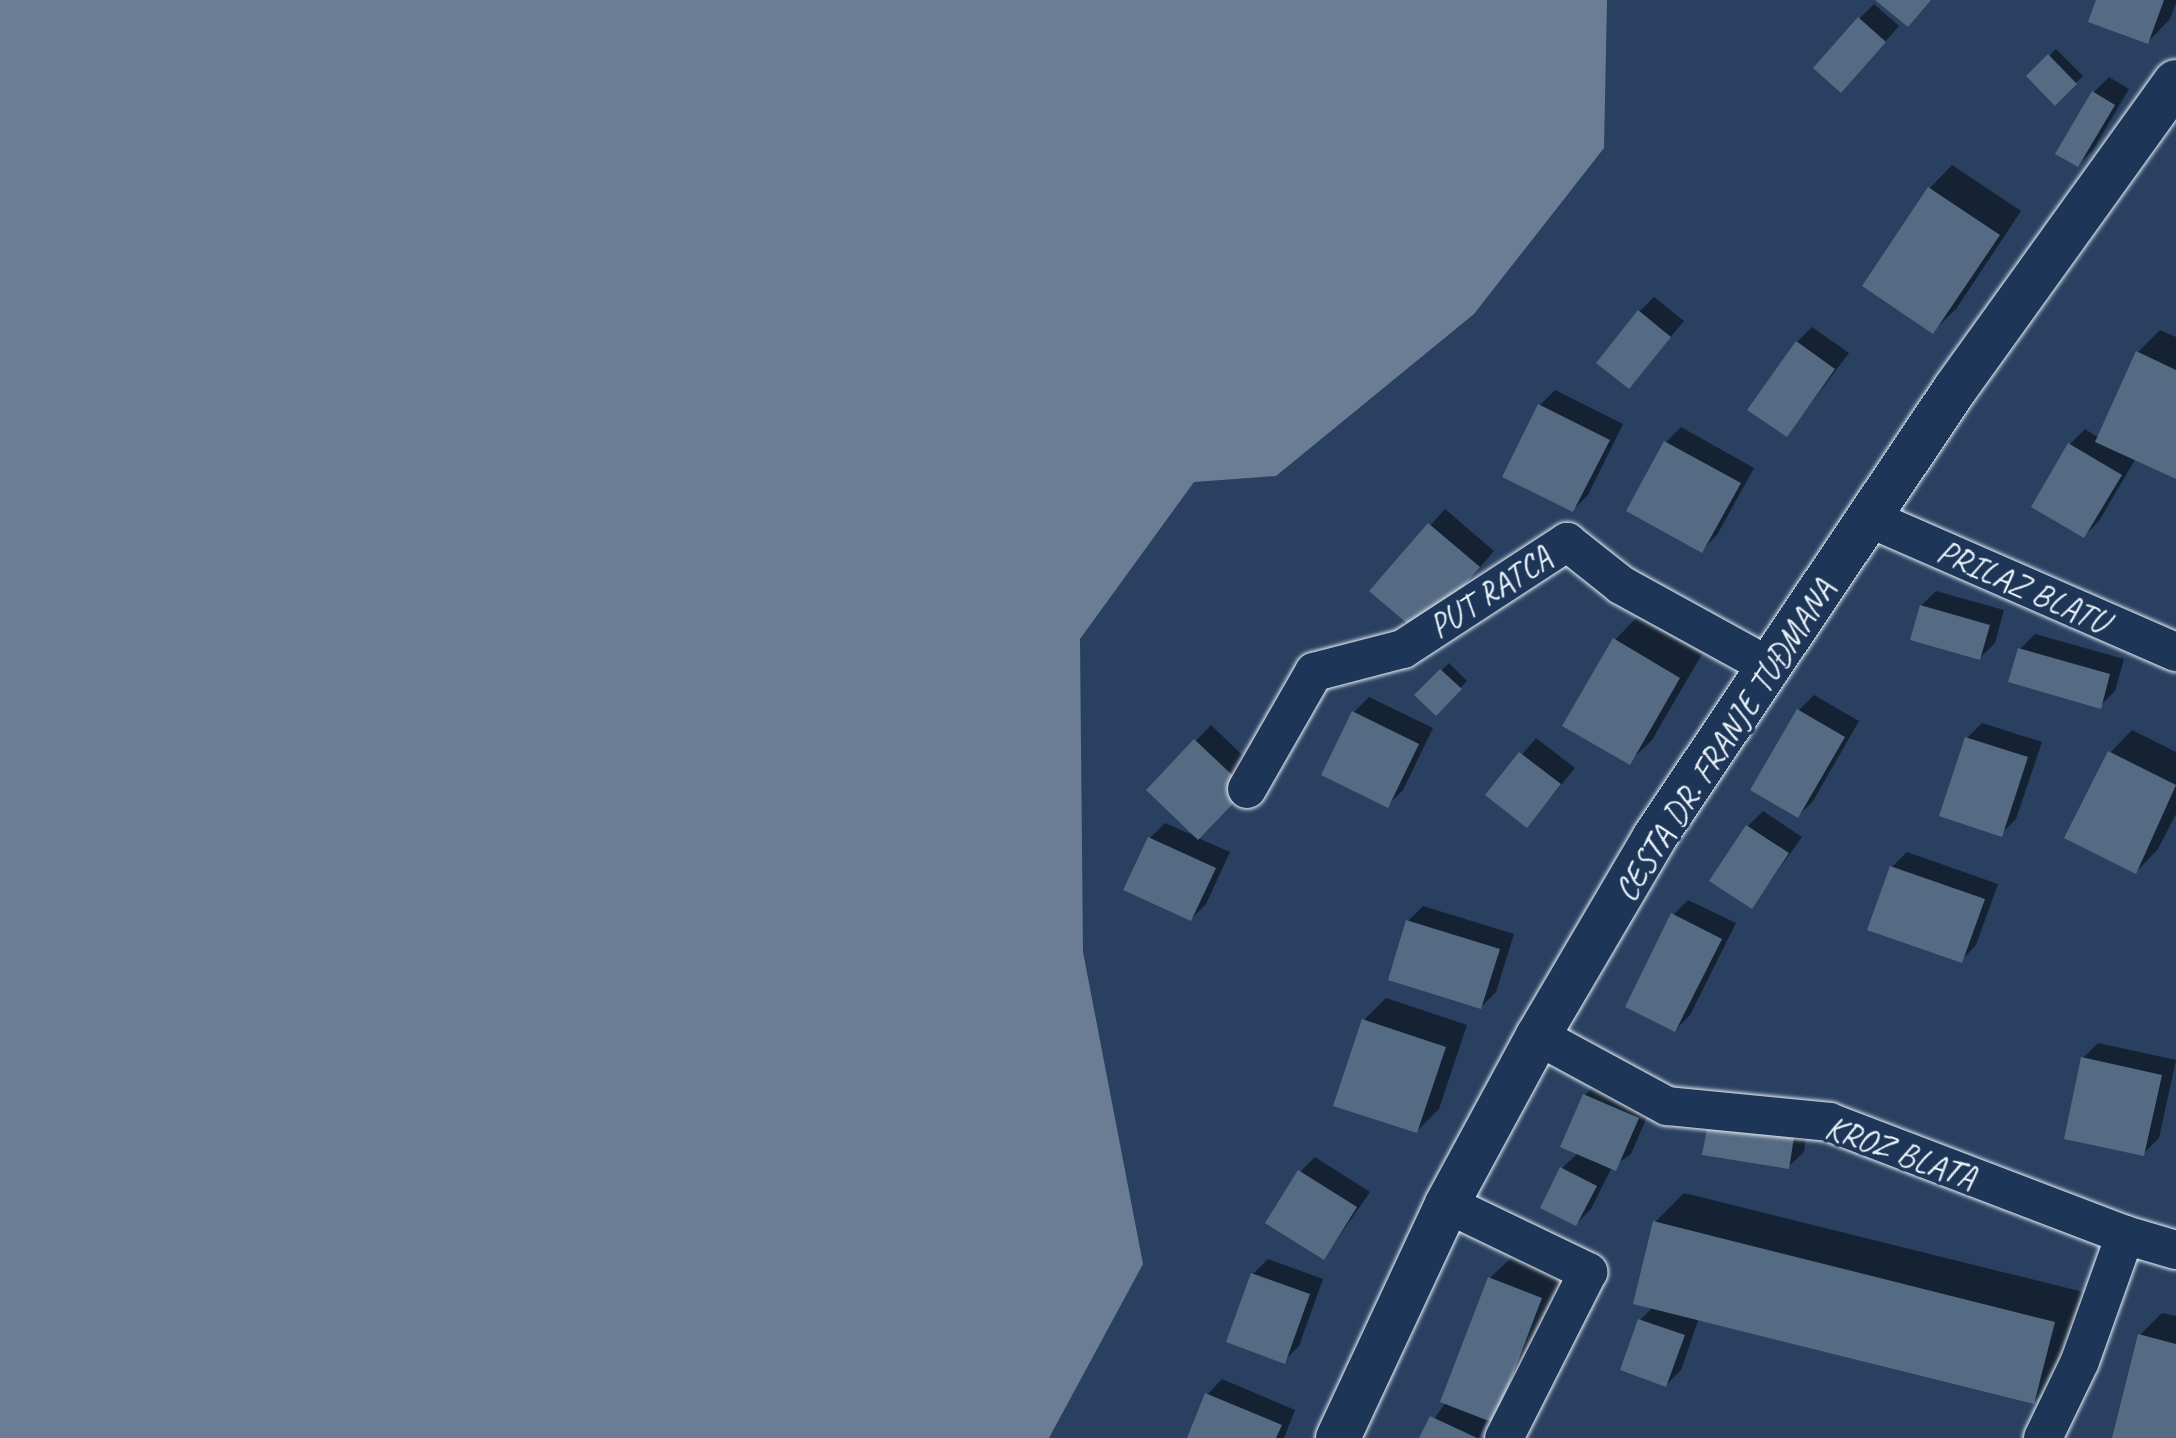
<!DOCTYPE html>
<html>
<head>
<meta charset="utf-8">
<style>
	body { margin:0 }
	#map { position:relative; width:2176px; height:1438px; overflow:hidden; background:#294061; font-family:Caveat,sans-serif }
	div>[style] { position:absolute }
	.water>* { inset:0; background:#6b7c95 }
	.shadow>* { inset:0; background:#0007 }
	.building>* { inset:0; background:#556a83 }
	.roads { filter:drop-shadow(0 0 2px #e8f1f8) drop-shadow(0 0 2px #e8f1f8) }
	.minor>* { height:38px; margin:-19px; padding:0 19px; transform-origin:19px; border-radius:19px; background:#1d3557 }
	.major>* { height:44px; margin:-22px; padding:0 22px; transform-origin:22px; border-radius:22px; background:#1d3557 }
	span { translate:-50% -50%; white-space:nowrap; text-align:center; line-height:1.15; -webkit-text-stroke:7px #1d3557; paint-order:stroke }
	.street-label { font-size:34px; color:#e8f1f8 }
</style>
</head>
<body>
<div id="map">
	<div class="water">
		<div style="clip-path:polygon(0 0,1607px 0,1604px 148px,1474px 314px,1276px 476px,1194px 482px,1080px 639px,1083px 952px,1143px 1264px,1049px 1438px,0 1438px)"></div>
	</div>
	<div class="shadow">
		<div style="clip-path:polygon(2098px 0,2176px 0,2176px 3px,2170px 19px,2148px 42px)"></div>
		<div style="clip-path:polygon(1874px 4px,1899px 26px,1856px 75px,1859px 19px)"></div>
		<div style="clip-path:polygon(2056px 49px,2083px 76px,2055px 103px,2029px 76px)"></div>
		<div style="clip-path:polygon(2109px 77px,2129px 89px,2093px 150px,2078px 165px,2094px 92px)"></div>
		<div style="clip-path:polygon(1952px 165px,2021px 211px,1956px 309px,1933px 331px,1865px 285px,1930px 188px)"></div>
		<div style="clip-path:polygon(1654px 297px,1684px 321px,1629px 387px,1639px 312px)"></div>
		<div style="clip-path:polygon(1812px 327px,1849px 353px,1787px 435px,1797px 342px)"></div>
		<div style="clip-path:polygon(2160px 330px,2176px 337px,2176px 477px,2136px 458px,2099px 521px,2084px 536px,2070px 444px,2085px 429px,2099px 438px,2138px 352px)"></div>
		<div style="clip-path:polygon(1555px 390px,1623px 424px,1588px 495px,1573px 510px,1540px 405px)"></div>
		<div style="clip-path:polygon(1681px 427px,1754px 468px,1717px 535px,1702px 550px,1666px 442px)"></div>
		<div style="clip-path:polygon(1445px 509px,1494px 551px,1437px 618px,1372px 591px)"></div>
		<div style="clip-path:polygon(1936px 591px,2004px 610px,1995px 643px,1980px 658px,1921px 606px)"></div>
		<div style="clip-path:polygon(1637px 617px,1702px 654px,1652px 740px,1629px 762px,1615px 640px)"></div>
		<div style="clip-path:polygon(2035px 634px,2124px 659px,2115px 691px,2100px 706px,2020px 649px)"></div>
		<div style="clip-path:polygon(1449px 663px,1467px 681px,1436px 713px,1417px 695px)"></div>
		<div style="clip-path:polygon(1814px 695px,1859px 721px,1813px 801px,1798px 816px,1799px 710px)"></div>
		<div style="clip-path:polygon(1369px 697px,1433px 728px,1403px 790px,1388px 805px,1354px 712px)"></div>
		<div style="clip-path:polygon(1982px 723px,2042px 742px,2016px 819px,2001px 834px,1967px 738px)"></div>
		<div style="clip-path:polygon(1211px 725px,1261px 773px,1198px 838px,1230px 852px,1206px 904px,1191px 919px,1126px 889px,1150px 838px,1165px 823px,1197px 837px,1149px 790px)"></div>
		<div style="clip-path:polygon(2132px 730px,2176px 752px,2176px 814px,2158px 849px,2136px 872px,2110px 753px)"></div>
		<div style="clip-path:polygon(1536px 738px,1575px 768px,1527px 826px,1488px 795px)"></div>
		<div style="clip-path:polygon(1763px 811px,1802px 837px,1752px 907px,1748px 826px)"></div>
		<div style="clip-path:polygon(1907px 852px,1998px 884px,1976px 945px,1961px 961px,1892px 867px)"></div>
		<div style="clip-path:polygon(1688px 900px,1736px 923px,1690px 1015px,1675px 1030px,1673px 915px)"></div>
		<div style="clip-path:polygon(1423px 906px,1514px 934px,1496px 992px,1481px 1007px,1408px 921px)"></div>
		<div style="clip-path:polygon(1386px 998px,1467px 1025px,1439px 1109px,1417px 1131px,1364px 1020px)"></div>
		<div style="clip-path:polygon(2098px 1043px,2176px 1060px,2159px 1138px,2144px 1153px,2083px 1058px)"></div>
		<div style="clip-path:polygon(1600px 1080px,1653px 1103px,1631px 1154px,1612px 1167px,1591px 1209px,1576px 1224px,1562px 1168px,1578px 1153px,1585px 1095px)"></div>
		<div style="clip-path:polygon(1808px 1122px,1804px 1152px,1788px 1167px,1705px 1153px)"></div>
		<div style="clip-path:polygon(1315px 1157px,1370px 1192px,1324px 1258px,1300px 1172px)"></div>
		<div style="clip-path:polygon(1684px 1193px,2083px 1292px,2063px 1372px,2034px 1402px,1699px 1318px,1681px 1370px,1666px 1385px,1640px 1320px,1653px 1307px,1655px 1222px)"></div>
		<div style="clip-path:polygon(1513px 1256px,1564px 1276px,1516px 1398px,1488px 1418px,1479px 1438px,1421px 1438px,1446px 1402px,1490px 1278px)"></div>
		<div style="clip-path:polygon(1268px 1259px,1323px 1279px,1299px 1346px,1284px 1361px,1253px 1274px)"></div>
		<div style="clip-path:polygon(2162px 1313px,2176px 1316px,2176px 1438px,2114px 1438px,2140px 1335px)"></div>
		<div style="clip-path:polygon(1222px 1379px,1295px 1410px,1284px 1438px,1190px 1438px,1207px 1395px)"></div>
	</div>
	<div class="building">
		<div style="clip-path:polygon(1875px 0,1931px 0,1908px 27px)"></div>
		<div style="clip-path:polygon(2096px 0,2164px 0,2148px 44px,2088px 22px)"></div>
		<div style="clip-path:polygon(1858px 17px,1886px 42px,1841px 93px,1813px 68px)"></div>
		<div style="clip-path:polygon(2048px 54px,2077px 84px,2055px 106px,2026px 76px)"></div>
		<div style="clip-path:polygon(2092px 91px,2115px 105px,2078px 167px,2055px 154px)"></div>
		<div style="clip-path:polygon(1928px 187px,2000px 235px,1933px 334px,1862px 286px)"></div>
		<div style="clip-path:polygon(1638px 310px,1671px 337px,1629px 389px,1596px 363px)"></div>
		<div style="clip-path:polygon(1796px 341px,1835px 369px,1787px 437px,1747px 410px)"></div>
		<div style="clip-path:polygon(2136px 351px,2176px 370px,2176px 479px,2095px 442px)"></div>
		<div style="clip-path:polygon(1538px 404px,1610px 440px,1573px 512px,1502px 477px)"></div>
		<div style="clip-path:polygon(1664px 441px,1741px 483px,1702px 553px,1626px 511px)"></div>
		<div style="clip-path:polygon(2068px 443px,2122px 475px,2084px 538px,2031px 507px)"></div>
		<div style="clip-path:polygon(1428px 523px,1480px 567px,1422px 636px,1369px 591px)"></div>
		<div style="clip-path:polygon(1920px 605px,1990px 625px,1980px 660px,1910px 640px)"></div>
		<div style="clip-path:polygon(1613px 638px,1680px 678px,1630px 765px,1562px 726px)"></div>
		<div style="clip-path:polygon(2018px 648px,2110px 674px,2101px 709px,2008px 682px)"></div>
		<div style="clip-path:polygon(1440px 669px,1462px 689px,1436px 716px,1414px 695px)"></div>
		<div style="clip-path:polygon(1797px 709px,1845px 737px,1798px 818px,1750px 790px)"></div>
		<div style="clip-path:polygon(1352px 711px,1419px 744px,1388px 808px,1321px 775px)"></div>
		<div style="clip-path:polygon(1965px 737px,2028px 757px,2002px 837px,1939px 816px)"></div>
		<div style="clip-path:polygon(1194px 739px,1247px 789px,1198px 840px,1146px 790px)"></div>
		<div style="clip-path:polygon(2108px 751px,2176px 785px,2136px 874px,2064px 838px)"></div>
		<div style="clip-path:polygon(1519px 752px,1561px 784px,1527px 828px,1485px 795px)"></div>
		<div style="clip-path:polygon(1746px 825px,1789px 853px,1752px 909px,1709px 881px)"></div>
		<div style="clip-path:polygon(1148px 837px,1216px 868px,1191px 921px,1123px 890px)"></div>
		<div style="clip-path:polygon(1890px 866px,1985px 899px,1962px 963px,1867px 930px)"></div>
		<div style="clip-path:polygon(1671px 913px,1722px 939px,1675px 1032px,1625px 1007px)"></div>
		<div style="clip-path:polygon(1406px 920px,1500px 949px,1481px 1009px,1388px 980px)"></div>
		<div style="clip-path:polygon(1362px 1019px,1446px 1047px,1417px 1133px,1333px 1106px)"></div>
		<div style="clip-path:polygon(2081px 1057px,2162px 1075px,2144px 1156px,2064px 1139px)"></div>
		<div style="clip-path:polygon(1583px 1094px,1639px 1118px,1616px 1171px,1560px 1147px)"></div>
		<div style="clip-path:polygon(1708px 1123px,1794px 1137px,1789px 1169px,1702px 1155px)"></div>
		<div style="clip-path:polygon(1560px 1167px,1597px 1186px,1576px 1226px,1540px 1208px)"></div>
		<div style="clip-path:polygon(1298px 1170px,1357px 1207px,1324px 1260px,1265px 1223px)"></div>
		<div style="clip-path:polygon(1653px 1221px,2055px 1322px,2034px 1404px,1633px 1304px)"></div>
		<div style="clip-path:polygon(1251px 1273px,1310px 1294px,1285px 1364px,1226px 1342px)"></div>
		<div style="clip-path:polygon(1488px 1277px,1542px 1298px,1494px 1423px,1440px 1402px)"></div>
		<div style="clip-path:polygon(1638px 1319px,1685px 1335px,1666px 1387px,1620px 1370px)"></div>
		<div style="clip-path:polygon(2138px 1334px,2176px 1344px,2176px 1438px,2112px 1438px)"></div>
		<div style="clip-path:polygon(1205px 1393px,1282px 1425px,1276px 1438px,1187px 1438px)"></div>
		<div style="clip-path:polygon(1430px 1416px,1477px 1438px,1419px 1438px)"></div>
	</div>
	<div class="roads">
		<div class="minor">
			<div style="left:1871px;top:519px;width:333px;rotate:23.6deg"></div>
			<div style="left:1247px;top:789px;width:135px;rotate:-60.2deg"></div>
			<div style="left:1314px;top:672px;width:92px;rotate:-14.5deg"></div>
			<div style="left:1403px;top:649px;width:196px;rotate:-33.1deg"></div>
			<div style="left:1567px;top:542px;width:69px;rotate:38.5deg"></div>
			<div style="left:1621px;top:585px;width:170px;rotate:28.8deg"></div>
			<div style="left:1538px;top:1036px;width:147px;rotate:28.5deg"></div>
			<div style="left:1667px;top:1106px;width:163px;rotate:5.6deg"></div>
			<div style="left:1829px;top:1122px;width:317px;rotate:20.9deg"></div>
			<div style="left:2125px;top:1235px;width:53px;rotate:16.4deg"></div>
			<div style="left:1447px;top:1204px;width:157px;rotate:25.7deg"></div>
			<div style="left:1588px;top:1272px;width:186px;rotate:116.8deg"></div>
			<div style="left:2043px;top:1438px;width:85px;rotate:-64.3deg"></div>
			<div style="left:2080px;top:1361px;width:134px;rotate:-70.3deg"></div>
		</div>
		<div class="major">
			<div style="left:1338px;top:1438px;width:258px;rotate:-65deg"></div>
			<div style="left:1447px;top:1204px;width:191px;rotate:-61.6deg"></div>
			<div style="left:1538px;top:1036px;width:229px;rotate:-59.6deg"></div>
			<div style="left:1654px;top:838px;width:541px;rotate:-56.16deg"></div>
			<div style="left:1955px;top:389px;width:378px;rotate:-54.3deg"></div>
		</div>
	</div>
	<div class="street-label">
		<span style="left:2023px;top:586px;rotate:24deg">PRILAZ BLATU</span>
		<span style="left:1490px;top:592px;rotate:-33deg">PUT RATCA</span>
		<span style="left:1724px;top:740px;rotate:-57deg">CESTA DR. FRANJE TUĐMANA</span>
		<span style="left:1901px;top:1152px;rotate:20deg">KROZ BLATA</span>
	</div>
</div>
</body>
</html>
